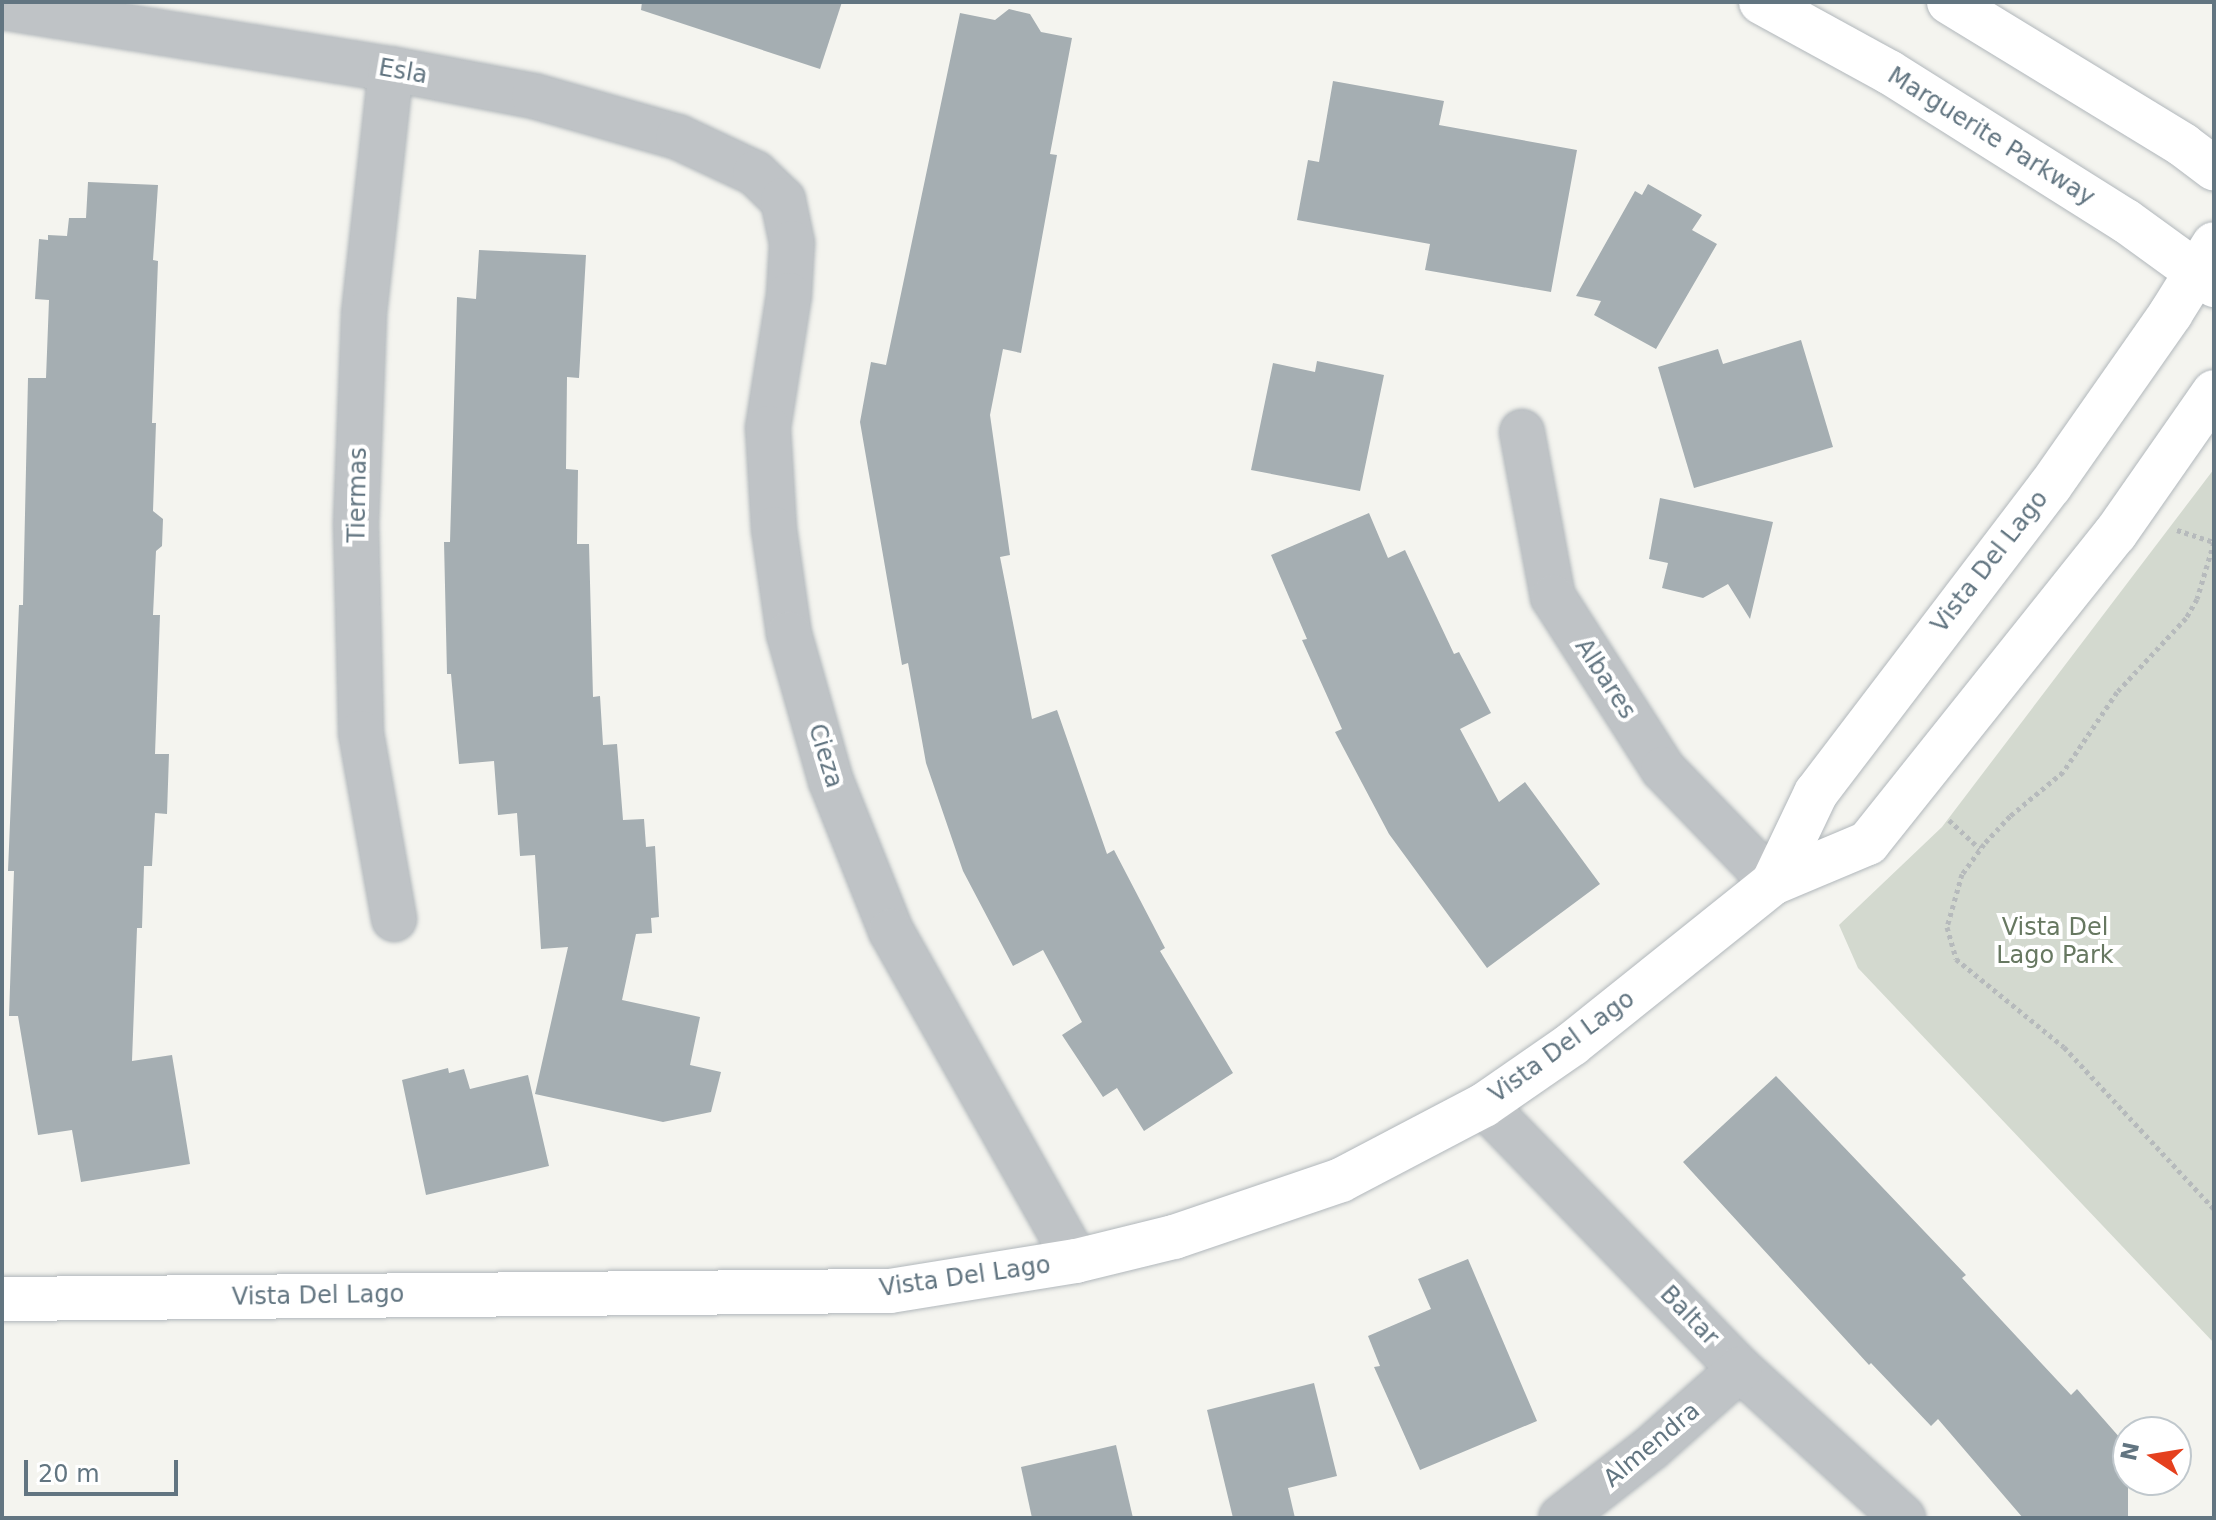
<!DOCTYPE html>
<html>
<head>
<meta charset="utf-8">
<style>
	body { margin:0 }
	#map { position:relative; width:2216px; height:1520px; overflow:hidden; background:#f4f4ef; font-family:"DejaVu Sans",sans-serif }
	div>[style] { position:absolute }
	.green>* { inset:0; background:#d3d9cf }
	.building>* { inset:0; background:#a5aeb2 }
	.path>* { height:5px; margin-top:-2.5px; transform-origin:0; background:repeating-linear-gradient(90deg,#b6babc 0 4px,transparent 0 8px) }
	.roads { filter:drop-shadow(0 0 2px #b1b7bb) drop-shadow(0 0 2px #b1b7bb) }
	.street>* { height:44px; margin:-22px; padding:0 22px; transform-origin:22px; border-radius:22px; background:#bfc3c6 }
	.secondary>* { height:44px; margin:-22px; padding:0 22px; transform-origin:22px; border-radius:22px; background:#fff }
	.primary>* { height:44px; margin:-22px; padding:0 22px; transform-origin:22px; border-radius:22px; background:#fff }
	span { translate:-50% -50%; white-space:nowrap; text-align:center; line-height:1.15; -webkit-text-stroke:8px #fff; paint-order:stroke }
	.street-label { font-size:24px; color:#627581 }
	.park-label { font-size:24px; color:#677861 }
	.frame { position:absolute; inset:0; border:4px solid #627581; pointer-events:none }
	.north { position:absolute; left:2112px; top:1416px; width:80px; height:80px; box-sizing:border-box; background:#fff; border:2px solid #c0c8cd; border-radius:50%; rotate:282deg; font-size:22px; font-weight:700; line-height:32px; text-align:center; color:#627581 }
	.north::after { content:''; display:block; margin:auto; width:28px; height:36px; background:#e5401e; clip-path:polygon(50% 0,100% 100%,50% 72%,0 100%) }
	.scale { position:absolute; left:24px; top:1460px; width:154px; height:36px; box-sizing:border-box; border:4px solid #627581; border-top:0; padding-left:10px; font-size:24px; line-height:28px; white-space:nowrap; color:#627581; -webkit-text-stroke:6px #fff; paint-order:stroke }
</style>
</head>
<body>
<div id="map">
	<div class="green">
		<div style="clip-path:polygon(2214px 469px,2214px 1343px,1858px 968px,1839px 925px,1942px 827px)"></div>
	</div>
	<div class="building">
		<div style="clip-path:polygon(642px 2px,842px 2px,820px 69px,641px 10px)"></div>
		<div style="clip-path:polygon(1009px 9px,1030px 14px,1041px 32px,1072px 38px,1050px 154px,1057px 155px,1021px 353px,1003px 349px,990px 415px,1010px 555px,1000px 557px,1032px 719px,1057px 710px,1107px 854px,1114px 850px,1165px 948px,1160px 951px,1233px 1073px,1144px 1131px,1117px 1088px,1103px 1097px,1062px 1035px,1082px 1022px,1043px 950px,1013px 966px,963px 871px,926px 763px,908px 663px,902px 665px,860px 422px,871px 362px,886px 365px,960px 13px,995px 20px)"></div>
		<div style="clip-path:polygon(1333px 81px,1444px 101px,1439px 125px,1577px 150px,1551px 292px,1425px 270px,1430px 244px,1297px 220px,1308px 160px,1319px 162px)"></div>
		<div style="clip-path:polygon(88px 182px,158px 185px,153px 260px,158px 261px,152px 423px,156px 423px,153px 511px,163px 519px,162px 546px,156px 551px,153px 615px,160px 615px,155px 754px,169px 754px,167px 814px,155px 813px,152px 866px,144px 866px,142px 928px,137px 928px,132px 1061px,172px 1055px,190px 1164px,81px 1182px,72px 1130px,38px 1135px,18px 1016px,9px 1016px,14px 871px,8px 871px,19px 605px,23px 605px,28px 378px,46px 378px,49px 300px,35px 299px,39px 239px,48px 240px,48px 235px,67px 236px,69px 218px,86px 218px)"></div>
		<div style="clip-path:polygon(1648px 184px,1702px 215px,1692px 230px,1717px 244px,1656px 349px,1594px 315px,1601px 301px,1576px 296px,1635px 191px,1642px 195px)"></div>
		<div style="clip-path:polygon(479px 250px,586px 255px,579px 378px,567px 377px,566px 469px,578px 470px,577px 544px,589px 544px,593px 697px,600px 696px,603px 745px,617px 744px,623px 820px,644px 819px,646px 847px,655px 846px,659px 917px,651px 918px,652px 933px,636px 934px,622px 1000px,700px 1017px,690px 1065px,721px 1072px,711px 1112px,663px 1122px,535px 1094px,568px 947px,541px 949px,535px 855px,520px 856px,517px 813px,498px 815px,494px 761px,459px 764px,451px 674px,447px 674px,444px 542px,450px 542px,457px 297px,476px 299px)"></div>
		<div style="clip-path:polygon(1801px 340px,1833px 447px,1694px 488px,1658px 367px,1718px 349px,1723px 364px)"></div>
		<div style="clip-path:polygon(1317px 361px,1384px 375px,1360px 491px,1251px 470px,1273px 363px,1315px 372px)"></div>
		<div style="clip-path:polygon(1660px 498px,1773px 522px,1750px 619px,1728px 584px,1703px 598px,1662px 588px,1668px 563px,1649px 559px)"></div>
		<div style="clip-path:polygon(1369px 513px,1388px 558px,1405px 550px,1454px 654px,1459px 652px,1491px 713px,1460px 729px,1499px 802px,1525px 782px,1600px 884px,1487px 968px,1389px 834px,1335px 732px,1342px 729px,1302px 640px,1307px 639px,1271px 555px)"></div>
		<div style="clip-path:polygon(448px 1068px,449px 1073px,464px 1069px,470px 1089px,528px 1075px,549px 1166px,426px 1195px,402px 1080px)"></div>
		<div style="clip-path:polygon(1776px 1076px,1966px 1275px,1962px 1278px,2071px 1395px,2077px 1389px,2128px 1447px,2128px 1518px,2023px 1518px,1938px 1419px,1931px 1426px,1871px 1363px,1869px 1365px,1683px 1162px)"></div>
		<div style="clip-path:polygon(1468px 1259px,1537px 1421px,1420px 1470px,1374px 1367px,1380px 1366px,1368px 1336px,1431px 1309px,1418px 1279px)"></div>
		<div style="clip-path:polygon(1314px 1383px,1337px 1476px,1288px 1488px,1295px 1518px,1233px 1518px,1207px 1410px)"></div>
		<div style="clip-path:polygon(1116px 1445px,1133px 1518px,1032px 1518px,1021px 1467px)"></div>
	</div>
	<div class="path">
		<div style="left:2177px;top:530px;width:39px;rotate:18deg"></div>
		<div style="left:2214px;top:542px;width:59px;rotate:106.6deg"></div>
		<div style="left:2197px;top:599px;width:22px;rotate:120deg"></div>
		<div style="left:2186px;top:618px;width:101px;rotate:133deg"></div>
		<div style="left:2117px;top:692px;width:97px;rotate:124deg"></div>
		<div style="left:2063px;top:772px;width:69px;rotate:140.3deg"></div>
		<div style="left:2010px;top:816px;width:38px;rotate:133deg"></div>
		<div style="left:1984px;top:844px;width:37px;rotate:126deg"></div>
		<div style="left:1962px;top:874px;width:55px;rotate:105.8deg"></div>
		<div style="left:1947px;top:927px;width:33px;rotate:74deg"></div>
		<div style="left:1956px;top:959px;width:139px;rotate:39.2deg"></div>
		<div style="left:2064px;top:1047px;width:221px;rotate:47.2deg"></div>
		<div style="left:1949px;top:820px;width:42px;rotate:43.1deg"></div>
	</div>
	<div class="roads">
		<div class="street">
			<div style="left:2px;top:7px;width:394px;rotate:9.1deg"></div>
			<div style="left:391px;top:69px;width:146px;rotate:10.7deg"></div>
			<div style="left:534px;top:96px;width:150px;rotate:15.9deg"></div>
			<div style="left:678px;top:137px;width:85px;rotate:25.1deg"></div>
			<div style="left:755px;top:173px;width:39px;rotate:44deg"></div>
			<div style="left:783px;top:200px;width:44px;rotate:78.2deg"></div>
			<div style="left:792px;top:243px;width:52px;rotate:93.3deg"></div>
			<div style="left:789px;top:295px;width:135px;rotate:99deg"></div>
			<div style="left:768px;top:428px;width:101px;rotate:86.6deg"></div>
			<div style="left:774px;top:529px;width:106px;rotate:81.9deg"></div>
			<div style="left:789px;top:634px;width:153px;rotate:74.1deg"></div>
			<div style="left:831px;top:781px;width:162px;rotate:68.2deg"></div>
			<div style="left:891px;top:931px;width:378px;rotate:60.7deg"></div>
			<div style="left:391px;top:69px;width:247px;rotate:96.3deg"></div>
			<div style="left:364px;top:315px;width:210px;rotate:92.2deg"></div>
			<div style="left:356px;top:525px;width:208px;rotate:88.6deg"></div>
			<div style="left:361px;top:733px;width:189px;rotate:79.9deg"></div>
			<div style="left:1522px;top:432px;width:168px;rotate:79.4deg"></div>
			<div style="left:1553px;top:597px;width:204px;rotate:57.4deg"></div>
			<div style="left:1663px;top:769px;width:158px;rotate:46deg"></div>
			<div style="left:1484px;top:1105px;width:368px;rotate:45.9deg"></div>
			<div style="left:1740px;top:1369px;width:221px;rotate:42.4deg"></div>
			<div style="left:1561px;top:1518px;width:113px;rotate:-37.8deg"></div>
			<div style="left:1650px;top:1449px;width:120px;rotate:-41.6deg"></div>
		</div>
		<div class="secondary">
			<div style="left:1773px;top:883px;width:100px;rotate:-64.5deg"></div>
			<div style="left:1816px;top:793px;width:386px;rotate:-52.7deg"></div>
			<div style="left:2050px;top:486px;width:211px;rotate:-55deg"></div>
			<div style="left:2171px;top:313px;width:81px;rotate:-58.1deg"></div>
			<div style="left:2px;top:1299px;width:888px;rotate:-0.52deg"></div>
			<div style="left:890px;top:1291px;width:188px;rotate:-9.2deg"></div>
			<div style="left:1076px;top:1261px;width:101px;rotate:-13.8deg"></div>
			<div style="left:1174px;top:1237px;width:176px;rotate:-18.8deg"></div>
			<div style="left:1341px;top:1180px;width:161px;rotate:-27.7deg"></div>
			<div style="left:1484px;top:1105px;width:107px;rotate:-34.7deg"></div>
			<div style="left:1572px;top:1044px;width:258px;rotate:-38.7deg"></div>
			<div style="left:1773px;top:883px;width:103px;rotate:-22.8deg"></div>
			<div style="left:1868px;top:843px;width:396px;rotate:-51.4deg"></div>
			<div style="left:2115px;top:534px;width:173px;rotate:-55.1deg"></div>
		</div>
		<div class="primary">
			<div style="left:1761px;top:2px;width:146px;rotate:28.7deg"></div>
			<div style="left:1889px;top:72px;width:280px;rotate:32.2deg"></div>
			<div style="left:2126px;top:221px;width:109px;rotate:36deg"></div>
			<div style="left:1949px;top:2px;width:274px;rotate:31.4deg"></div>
			<div style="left:2183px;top:145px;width:39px;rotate:37deg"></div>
		</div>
	</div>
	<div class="street-label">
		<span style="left:403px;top:72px;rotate:10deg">Esla</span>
		<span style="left:1991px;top:137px;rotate:32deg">Marguerite Parkway</span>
		<span style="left:358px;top:495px;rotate:-89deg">Tiermas</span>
		<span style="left:1990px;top:562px;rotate:-52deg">Vista Del Lago</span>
		<span style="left:1605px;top:679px;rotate:57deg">Albares</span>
		<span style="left:825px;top:756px;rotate:73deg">Cieza</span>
		<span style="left:1562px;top:1047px;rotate:-36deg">Vista Del Lago</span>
		<span style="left:965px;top:1277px;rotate:-8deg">Vista Del Lago</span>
		<span style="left:318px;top:1296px;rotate:-1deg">Vista Del Lago</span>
		<span style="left:1689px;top:1316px;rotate:46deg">Baltar</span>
		<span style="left:1652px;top:1445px;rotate:-40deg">Almendra</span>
	</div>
	<div class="park-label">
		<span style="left:2055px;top:942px">Vista Del<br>Lago Park</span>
	</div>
	<div class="frame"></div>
	<div class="north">N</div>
	<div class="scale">20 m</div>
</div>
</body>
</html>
